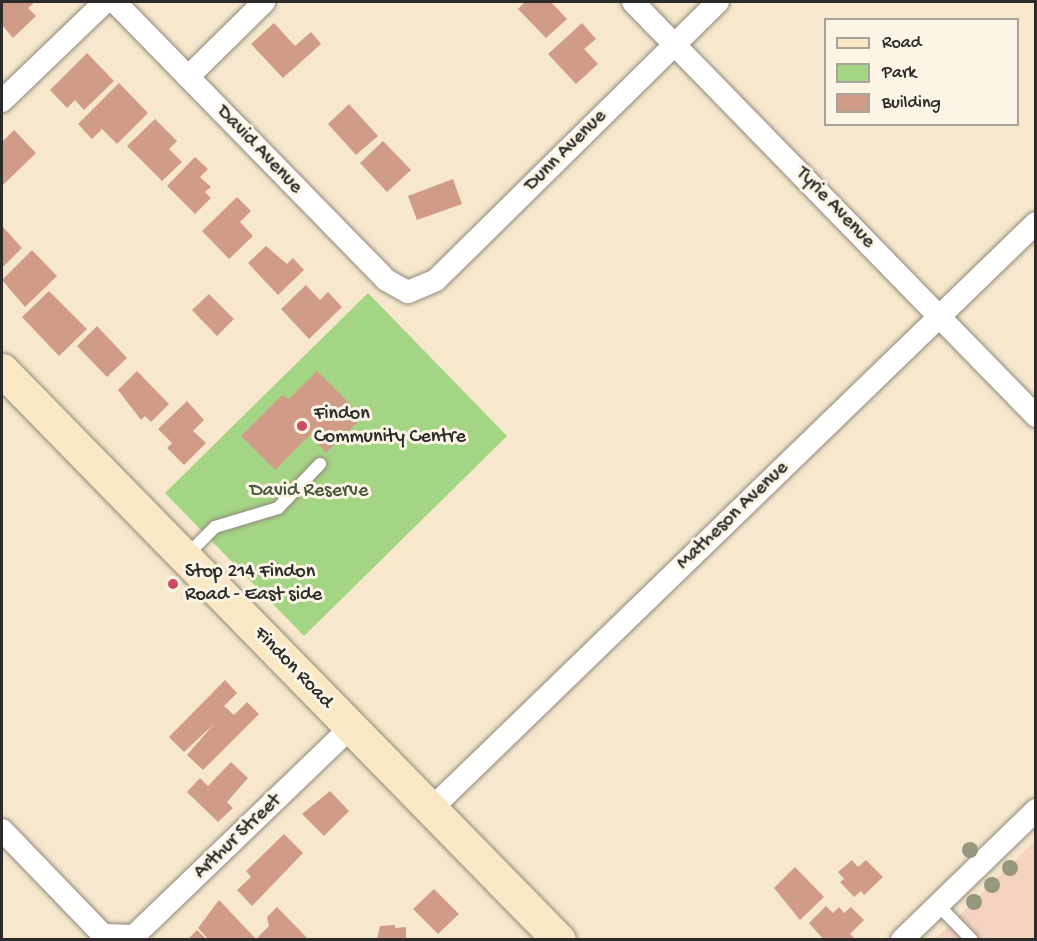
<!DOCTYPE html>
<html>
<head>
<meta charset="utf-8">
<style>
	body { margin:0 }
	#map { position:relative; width:1037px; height:941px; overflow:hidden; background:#f6e7cd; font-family:"Gochi Hand",sans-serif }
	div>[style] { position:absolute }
	.built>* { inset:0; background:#f4d3c1 }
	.green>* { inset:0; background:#a4d584 }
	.building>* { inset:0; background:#d19c87 }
	.roads { filter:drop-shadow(0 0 2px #90897c) drop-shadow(0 0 2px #90897c) }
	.lane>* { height:12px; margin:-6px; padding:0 6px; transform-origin:6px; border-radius:6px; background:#fff }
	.street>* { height:22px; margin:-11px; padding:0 11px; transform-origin:11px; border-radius:11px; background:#fff }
	.secondary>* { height:33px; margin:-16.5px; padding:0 16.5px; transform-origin:16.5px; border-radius:16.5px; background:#fae7c3 }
	.trees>* { width:16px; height:16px; margin:-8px; border-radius:50%; background:#979780 }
	.dots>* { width:16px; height:16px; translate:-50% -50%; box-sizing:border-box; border:3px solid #fcf5e5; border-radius:50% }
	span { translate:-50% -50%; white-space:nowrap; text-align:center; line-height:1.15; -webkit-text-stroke:6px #fcf5e5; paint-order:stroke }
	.street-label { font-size:20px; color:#2b2b2b }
	.poi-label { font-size:20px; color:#2b2b2b }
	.left { translate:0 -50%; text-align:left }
	.park-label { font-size:20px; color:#495641 }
	.frame { position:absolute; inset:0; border:3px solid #2b2b2b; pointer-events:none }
	.legend { position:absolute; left:824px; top:18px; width:195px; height:108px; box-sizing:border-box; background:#fcf5e5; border:2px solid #a8a49b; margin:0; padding:8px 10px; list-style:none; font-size:18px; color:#2b2b2b }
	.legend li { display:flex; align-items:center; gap:12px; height:30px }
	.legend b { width:30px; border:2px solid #a8a49b }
</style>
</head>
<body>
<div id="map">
	<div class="built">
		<div style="clip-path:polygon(1035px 841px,1035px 939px,935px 939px)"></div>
	</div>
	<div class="green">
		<div style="clip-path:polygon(368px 293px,507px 436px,304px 636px,165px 493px)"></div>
	</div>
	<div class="building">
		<div style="clip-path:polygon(2px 2px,35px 2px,28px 8px,36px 16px,13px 38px,2px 25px)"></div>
		<div style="clip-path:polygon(525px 2px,551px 2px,567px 19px,546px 38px,518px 9px)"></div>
		<div style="clip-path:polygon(274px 23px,295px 46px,311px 32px,321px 44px,283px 78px,251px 44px)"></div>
		<div style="clip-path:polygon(582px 23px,596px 39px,584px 49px,598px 64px,576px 84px,548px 54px)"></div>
		<div style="clip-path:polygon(87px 53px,114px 81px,84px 110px,75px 100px,67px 108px,50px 90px)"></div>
		<div style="clip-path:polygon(119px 83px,148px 113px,117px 144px,102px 129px,92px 139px,78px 124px)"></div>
		<div style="clip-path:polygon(349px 104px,378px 136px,356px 155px,328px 124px)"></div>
		<div style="clip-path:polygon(155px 119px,177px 141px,169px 149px,182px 162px,162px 181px,127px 146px)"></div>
		<div style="clip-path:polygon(14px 130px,36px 153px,2px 186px,2px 142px)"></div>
		<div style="clip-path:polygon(383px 141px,411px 170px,387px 192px,360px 163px)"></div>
		<div style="clip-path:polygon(195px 157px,208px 169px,200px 177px,211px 187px,205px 192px,211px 198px,195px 214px,167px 186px)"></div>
		<div style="clip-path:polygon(453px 179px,462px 204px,417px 220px,408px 196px)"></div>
		<div style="clip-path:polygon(237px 197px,251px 211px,240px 222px,253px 236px,229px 259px,202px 231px)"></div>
		<div style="clip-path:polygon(2px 226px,22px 248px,2px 268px)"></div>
		<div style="clip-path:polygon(266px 246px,287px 264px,293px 258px,304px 270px,278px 295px,248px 263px)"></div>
		<div style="clip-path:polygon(32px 250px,57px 276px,25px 307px,2px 280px)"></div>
		<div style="clip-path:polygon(306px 285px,320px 300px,328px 292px,342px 307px,309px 339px,281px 309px)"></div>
		<div style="clip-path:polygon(49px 291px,87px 329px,59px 356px,22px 317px)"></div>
		<div style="clip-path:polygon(209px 294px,234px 319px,217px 336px,192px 310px)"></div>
		<div style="clip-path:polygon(97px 326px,127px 358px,107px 377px,77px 346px)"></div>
		<div style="clip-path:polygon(137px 371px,169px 404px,151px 422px,145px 416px,141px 420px,118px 390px)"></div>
		<div style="clip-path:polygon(317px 371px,363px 417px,326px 453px,310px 435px,275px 470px,241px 436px,282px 395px,289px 399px)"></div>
		<div style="clip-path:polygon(187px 401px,204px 420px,193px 431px,206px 443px,184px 465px,167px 448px,172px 443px,158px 429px)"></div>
		<div style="clip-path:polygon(225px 680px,237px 693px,224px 706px,234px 715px,247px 702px,259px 714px,203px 770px,187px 755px,213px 725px,184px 752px,169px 737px)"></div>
		<div style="clip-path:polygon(231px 762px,248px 778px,227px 802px,233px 808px,218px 822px,187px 792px,200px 778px,208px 786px)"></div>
		<div style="clip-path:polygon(330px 791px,349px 811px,324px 836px,302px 814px)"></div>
		<div style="clip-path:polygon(284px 834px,303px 853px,252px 906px,237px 890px,251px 877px,246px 871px)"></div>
		<div style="clip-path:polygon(852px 860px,858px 867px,866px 860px,883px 877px,864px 895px,861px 891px,854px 897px,840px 882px,844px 879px,838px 872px)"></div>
		<div style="clip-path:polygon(795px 867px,824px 897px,800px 920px,774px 888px)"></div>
		<div style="clip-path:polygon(434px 889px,459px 914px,438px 934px,413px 909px)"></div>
		<div style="clip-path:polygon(219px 900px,257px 940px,209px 940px,198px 928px)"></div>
		<div style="clip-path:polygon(826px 906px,833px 913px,839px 907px,844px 913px,851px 907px,864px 920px,850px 934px,856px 940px,824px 940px,809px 923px)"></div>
		<div style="clip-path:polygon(277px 907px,309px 940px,260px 940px,258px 937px,269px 926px,267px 917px)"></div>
		<div style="clip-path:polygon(395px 925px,395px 928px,406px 927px,406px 940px,377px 940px,380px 926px)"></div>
		<div style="clip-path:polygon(197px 930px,207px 940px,187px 940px)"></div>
	</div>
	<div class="roads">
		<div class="lane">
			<div style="left:187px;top:555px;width:40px;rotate:-45deg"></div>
			<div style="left:215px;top:527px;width:66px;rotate:-16.8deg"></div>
			<div style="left:278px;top:508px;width:61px;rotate:-46.3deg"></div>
			<div style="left:938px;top:905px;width:49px;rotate:45.8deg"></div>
		</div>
		<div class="street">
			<div style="left:115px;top:2px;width:388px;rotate:45.7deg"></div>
			<div style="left:386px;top:280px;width:25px;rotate:29deg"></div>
			<div style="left:408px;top:292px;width:30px;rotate:-23deg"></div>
			<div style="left:436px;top:280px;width:396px;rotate:-44.6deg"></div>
			<div style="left:633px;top:2px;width:578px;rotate:45.77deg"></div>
			<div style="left:188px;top:77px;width:107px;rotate:-44.6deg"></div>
			<div style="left:2px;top:101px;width:143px;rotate:-43.9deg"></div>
			<div style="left:431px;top:809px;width:842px;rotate:-44.09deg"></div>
			<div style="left:2px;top:830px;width:146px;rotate:46.1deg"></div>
			<div style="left:103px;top:935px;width:31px;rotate:2deg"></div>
			<div style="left:134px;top:936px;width:301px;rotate:-43.9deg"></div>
			<div style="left:902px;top:940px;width:187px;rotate:-44.1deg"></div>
		</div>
		<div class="secondary">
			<div style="left:2px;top:370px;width:797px;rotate:45.66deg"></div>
		</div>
	</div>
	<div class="trees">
		<div style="left:970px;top:850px"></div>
		<div style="left:1010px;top:868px"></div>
		<div style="left:992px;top:885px"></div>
		<div style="left:974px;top:902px"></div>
	</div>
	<div class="dots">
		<div style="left:302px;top:426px;background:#d1495b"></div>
		<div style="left:173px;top:584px;background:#d1495b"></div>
	</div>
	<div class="street-label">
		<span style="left:259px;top:150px;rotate:46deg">David Avenue</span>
		<span style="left:566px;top:151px;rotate:-45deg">Dunn Avenue</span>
		<span style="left:835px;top:208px;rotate:46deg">Tyrie Avenue</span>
		<span style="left:733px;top:516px;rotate:-44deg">Matheson Avenue</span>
		<span style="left:293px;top:668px;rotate:46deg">Findon Road</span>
		<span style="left:238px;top:837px;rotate:-44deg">Arthur Street</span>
	</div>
	<div class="poi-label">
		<span class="left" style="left:314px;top:426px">Findon<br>Community Centre</span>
		<span class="left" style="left:185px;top:584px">Stop 214 Findon<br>Road - East side</span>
	</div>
	<div class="park-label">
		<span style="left:309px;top:491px">David Reserve</span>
	</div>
	<div class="frame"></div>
	<ul class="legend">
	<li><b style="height:8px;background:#fae7c3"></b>Road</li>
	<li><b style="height:16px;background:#a4d584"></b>Park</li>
	<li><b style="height:16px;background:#d19c87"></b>Building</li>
	</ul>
</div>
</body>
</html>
